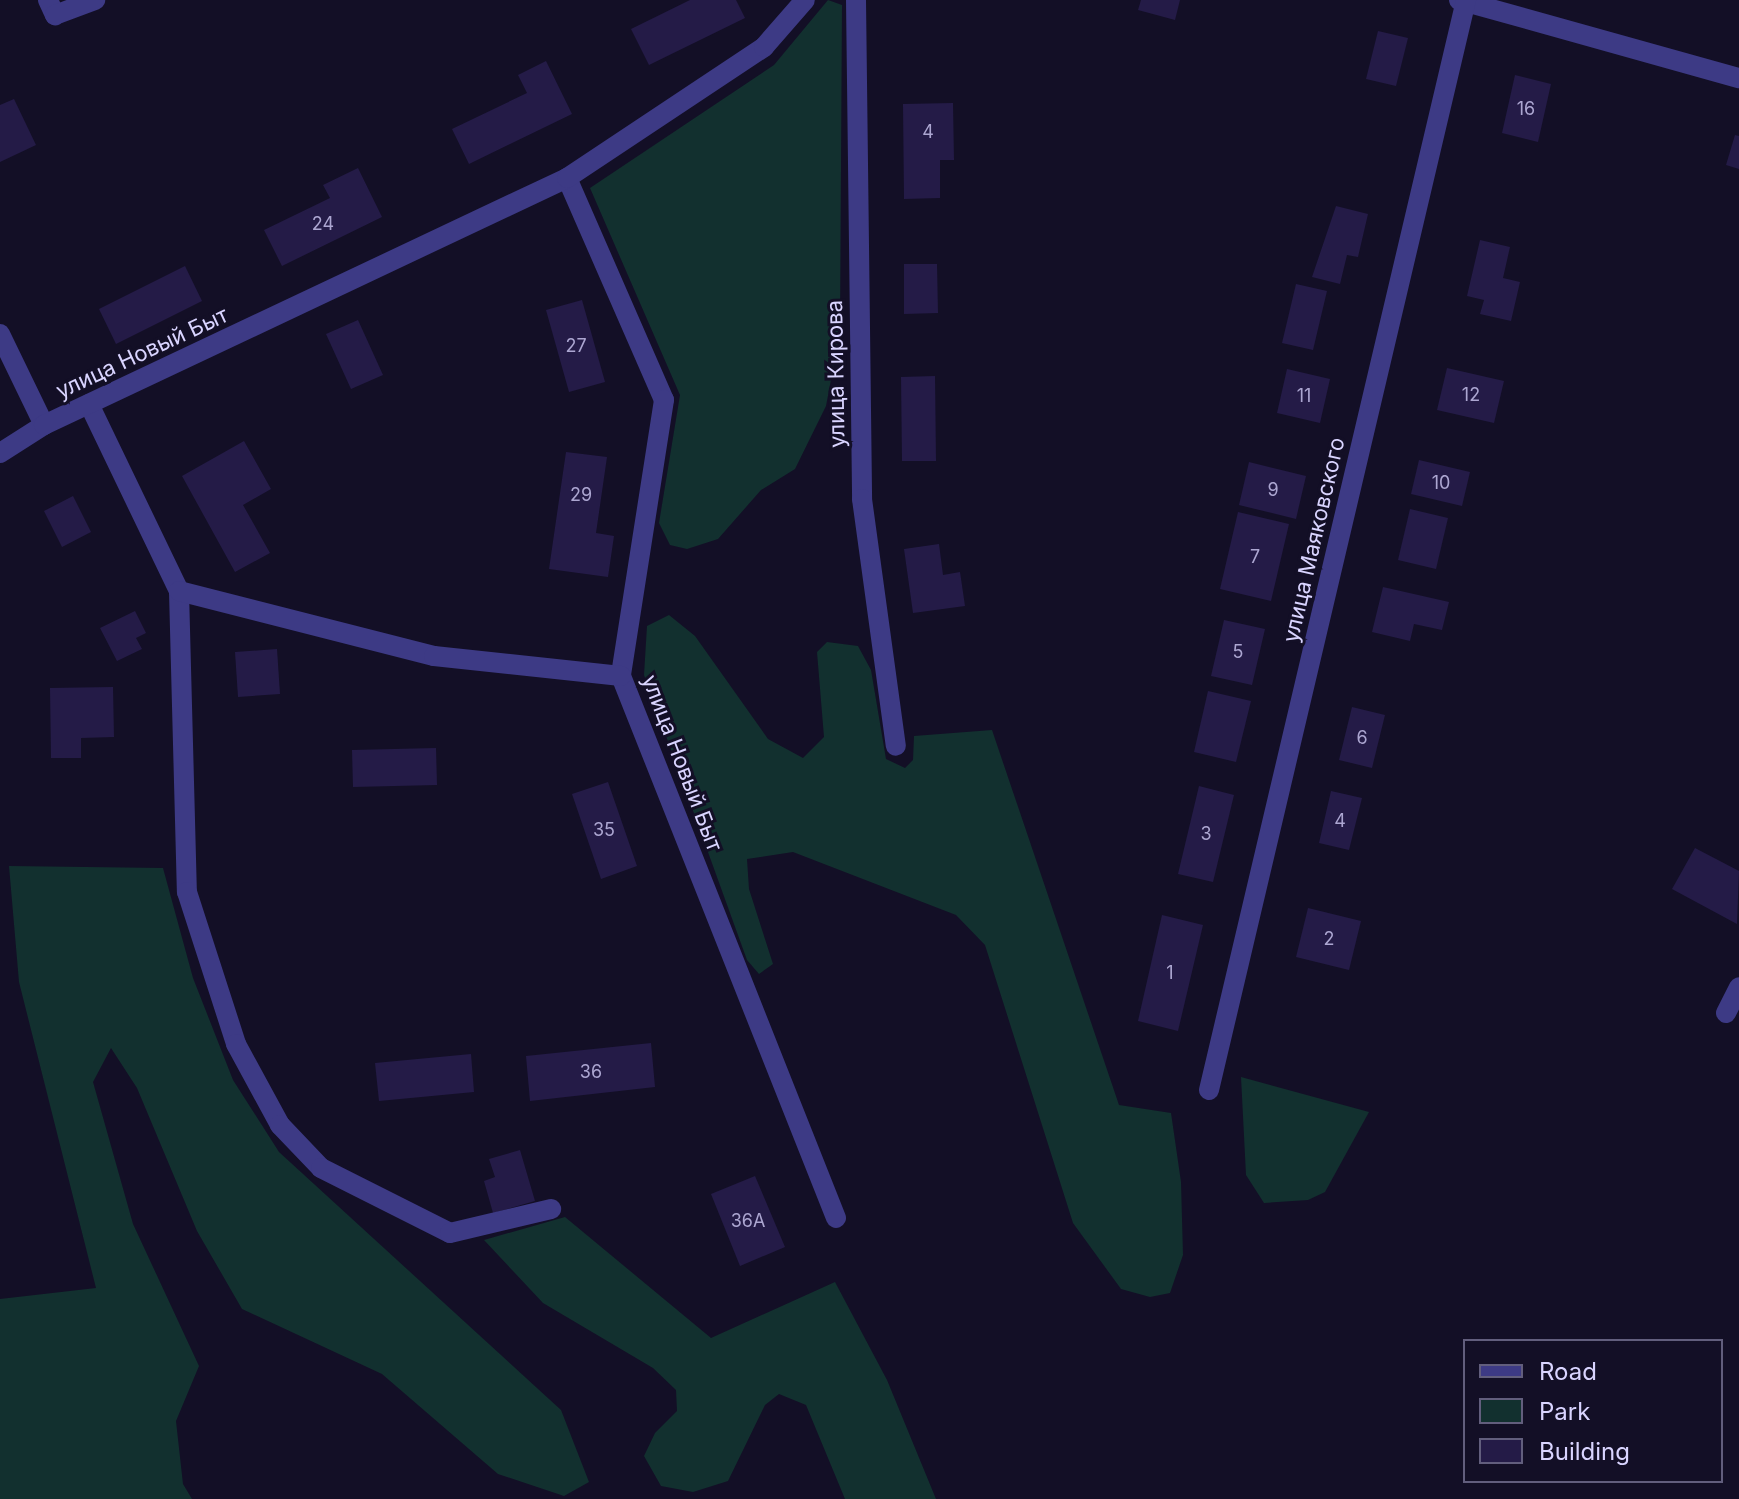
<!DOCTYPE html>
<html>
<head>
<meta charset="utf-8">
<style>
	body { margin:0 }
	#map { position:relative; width:1739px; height:1499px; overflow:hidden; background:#130f26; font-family:Inter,sans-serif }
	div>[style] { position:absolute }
	.green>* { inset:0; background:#12302f }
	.building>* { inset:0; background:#241b47 }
	.minor>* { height:20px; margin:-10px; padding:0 10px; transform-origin:10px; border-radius:10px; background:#3d3a85 }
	span { translate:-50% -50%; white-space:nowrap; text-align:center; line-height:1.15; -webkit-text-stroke:6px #130f26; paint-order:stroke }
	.number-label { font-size:18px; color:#aca6d1 }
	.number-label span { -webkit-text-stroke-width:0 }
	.street-label { font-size:22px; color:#d9d4ff }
	.legend { position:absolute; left:1463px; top:1339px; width:260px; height:144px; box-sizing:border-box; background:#130f26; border:2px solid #625e7d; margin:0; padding:10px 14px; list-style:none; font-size:24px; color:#d9d4ff }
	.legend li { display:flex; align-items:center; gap:16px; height:40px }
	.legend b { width:40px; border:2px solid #625e7d }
</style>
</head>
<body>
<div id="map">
	<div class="green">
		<div style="clip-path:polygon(828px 0,842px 5px,840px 332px,826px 406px,795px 469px,761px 490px,718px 539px,687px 549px,670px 545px,659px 523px,680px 395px,590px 188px,774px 65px)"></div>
		<div style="clip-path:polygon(669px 615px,695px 636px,768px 739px,803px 758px,824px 737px,817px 652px,827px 642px,858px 646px,871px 670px,886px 759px,905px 768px,913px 760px,914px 736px,992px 730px,1119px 1105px,1171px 1113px,1181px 1182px,1183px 1255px,1170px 1293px,1150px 1297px,1121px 1289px,1073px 1223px,985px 945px,956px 915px,793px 852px,747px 859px,749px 889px,773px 964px,759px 974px,747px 960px,644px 675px,647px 626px)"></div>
		<div style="clip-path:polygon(9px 866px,163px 868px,193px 978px,233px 1080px,279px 1152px,561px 1410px,589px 1482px,564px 1496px,498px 1474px,382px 1374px,242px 1309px,197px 1231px,137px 1088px,111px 1048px,93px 1082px,133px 1224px,199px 1366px,176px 1421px,183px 1484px,192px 1499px,0 1499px,0 1299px,96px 1288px,19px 982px)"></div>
		<div style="clip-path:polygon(1241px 1077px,1369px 1112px,1325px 1192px,1308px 1200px,1264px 1203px,1246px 1175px)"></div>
		<div style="clip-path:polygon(565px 1217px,711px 1338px,835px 1282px,887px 1380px,936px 1499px,845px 1499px,806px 1405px,779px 1394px,765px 1405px,728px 1481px,693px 1492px,661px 1486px,644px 1456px,655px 1433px,677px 1411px,676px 1390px,653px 1368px,543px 1303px,484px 1240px)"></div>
	</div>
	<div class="building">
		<div style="clip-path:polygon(690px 0,736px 0,745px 18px,649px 65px,631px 29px)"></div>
		<div style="clip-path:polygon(1141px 0,1180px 0,1175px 20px,1138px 10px)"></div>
		<div style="clip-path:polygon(1378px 31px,1408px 38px,1396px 86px,1366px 79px)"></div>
		<div style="clip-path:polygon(546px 61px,572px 114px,469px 164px,452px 129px,527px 93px,518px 75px)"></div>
		<div style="clip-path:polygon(1515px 75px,1551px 84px,1538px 142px,1502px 133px)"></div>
		<div style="clip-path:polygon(14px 99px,36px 145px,0 162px,0 105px)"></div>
		<div style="clip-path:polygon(953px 103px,954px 160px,940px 160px,940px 198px,904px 199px,903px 104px)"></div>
		<div style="clip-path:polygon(1735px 135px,1739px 136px,1739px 169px,1726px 165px)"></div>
		<div style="clip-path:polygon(358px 168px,382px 217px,282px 266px,264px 230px,330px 198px,323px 185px)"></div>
		<div style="clip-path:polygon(1336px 206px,1368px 214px,1358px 257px,1347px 255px,1340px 284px,1312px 277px)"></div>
		<div style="clip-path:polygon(1480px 240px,1510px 247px,1503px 278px,1520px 282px,1511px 321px,1480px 314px,1484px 300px,1467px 296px)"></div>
		<div style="clip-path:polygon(904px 264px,937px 264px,938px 313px,904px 314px)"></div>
		<div style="clip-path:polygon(185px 266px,202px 301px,116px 344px,99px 309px)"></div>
		<div style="clip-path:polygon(1296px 284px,1327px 291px,1313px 350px,1282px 343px)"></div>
		<div style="clip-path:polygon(582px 300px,605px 382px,569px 392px,546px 310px)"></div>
		<div style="clip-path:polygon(358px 320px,383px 375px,351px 389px,326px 334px)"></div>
		<div style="clip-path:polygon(1447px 368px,1504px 381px,1494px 423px,1437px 410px)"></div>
		<div style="clip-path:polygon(1287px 369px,1330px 379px,1320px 423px,1277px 413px)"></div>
		<div style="clip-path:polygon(935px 376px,936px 461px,902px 461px,901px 377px)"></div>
		<div style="clip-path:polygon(244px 441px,271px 489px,243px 505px,270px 553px,235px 572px,182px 476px)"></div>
		<div style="clip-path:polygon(566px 452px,607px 457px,596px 533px,614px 536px,608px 577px,549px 569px)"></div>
		<div style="clip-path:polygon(1419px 460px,1470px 472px,1462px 506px,1411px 494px)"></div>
		<div style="clip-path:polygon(1249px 462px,1306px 476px,1296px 519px,1239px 505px)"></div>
		<div style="clip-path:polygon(73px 496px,91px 532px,62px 547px,44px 511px)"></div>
		<div style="clip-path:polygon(1410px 509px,1448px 518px,1436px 569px,1398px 560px)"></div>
		<div style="clip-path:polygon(1238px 512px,1289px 524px,1271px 601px,1220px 589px)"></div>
		<div style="clip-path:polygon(939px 544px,943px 575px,960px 572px,965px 606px,913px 613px,904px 549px)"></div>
		<div style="clip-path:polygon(1383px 587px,1449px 602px,1442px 630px,1414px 624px,1410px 641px,1372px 632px)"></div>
		<div style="clip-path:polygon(135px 611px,146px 633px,136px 638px,142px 649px,117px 661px,100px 628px)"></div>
		<div style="clip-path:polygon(1224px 620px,1265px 629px,1252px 685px,1211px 676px)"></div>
		<div style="clip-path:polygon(277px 649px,280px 694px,238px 697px,235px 652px)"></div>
		<div style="clip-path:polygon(113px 687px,114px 737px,81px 738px,81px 758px,51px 758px,50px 688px)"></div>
		<div style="clip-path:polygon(1208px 691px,1251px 701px,1236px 762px,1194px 752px)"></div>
		<div style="clip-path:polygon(1352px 707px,1385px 715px,1372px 768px,1339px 760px)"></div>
		<div style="clip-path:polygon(436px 748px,437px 785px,353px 787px,352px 750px)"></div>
		<div style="clip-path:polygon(608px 782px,637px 866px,601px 879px,572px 794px)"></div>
		<div style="clip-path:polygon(1199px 786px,1234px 795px,1213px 882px,1178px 874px)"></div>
		<div style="clip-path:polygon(1331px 791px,1362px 798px,1349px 850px,1319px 843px)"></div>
		<div style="clip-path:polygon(1695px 848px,1739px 871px,1737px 924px,1672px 889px)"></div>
		<div style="clip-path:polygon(1308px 908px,1361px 921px,1349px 970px,1296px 957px)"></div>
		<div style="clip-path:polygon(1162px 915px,1203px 925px,1178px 1031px,1138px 1021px)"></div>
		<div style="clip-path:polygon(651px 1043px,655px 1087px,530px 1101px,526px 1056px)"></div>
		<div style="clip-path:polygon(471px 1054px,474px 1092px,379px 1101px,375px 1063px)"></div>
		<div style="clip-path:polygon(520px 1150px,535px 1201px,493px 1213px,484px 1181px,495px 1177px,489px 1159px)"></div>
		<div style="clip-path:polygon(755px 1176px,785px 1247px,740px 1266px,711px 1194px)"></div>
	</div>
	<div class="minor">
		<div style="left:48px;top:0;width:17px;rotate:65deg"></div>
		<div style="left:55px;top:15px;width:43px;rotate:-20.6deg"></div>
		<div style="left:856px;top:0;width:499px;rotate:89.3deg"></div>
		<div style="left:862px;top:499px;width:249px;rotate:82.2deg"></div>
		<div style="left:1459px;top:0;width:291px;rotate:15.6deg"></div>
		<div style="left:567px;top:178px;width:242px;rotate:66.4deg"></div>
		<div style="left:664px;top:400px;width:279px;rotate:98.9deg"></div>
		<div style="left:621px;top:676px;width:583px;rotate:68.36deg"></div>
		<div style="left:0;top:334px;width:101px;rotate:64.2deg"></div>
		<div style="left:89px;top:404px;width:208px;rotate:64.3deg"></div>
		<div style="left:179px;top:591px;width:301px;rotate:88.5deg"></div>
		<div style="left:187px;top:892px;width:160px;rotate:72.1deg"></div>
		<div style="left:236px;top:1044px;width:92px;rotate:61.5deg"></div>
		<div style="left:280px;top:1125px;width:59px;rotate:46.4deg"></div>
		<div style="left:321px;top:1168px;width:144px;rotate:26.7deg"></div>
		<div style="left:450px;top:1233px;width:104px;rotate:-13.4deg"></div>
		<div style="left:0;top:453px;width:52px;rotate:-32.5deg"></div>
		<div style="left:44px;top:425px;width:578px;rotate:-25.28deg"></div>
		<div style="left:567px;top:178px;width:237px;rotate:-33.6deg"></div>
		<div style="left:764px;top:47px;width:62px;rotate:-48.9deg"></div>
		<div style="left:179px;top:591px;width:263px;rotate:14.3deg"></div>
		<div style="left:434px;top:656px;width:188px;rotate:6.1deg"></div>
		<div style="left:1726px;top:1013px;width:29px;rotate:-63deg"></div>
		<div style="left:1209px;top:1090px;width:1120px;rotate:-76.73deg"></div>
	</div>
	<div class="number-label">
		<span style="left:1526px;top:109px">16</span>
		<span style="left:928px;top:132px">4</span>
		<span style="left:323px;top:224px">24</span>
		<span style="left:576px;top:346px">27</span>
		<span style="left:1471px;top:395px">12</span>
		<span style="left:1304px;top:396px">11</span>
		<span style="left:1441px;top:483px">10</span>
		<span style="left:1273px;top:490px">9</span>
		<span style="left:581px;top:495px">29</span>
		<span style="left:1255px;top:557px">7</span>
		<span style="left:1238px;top:652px">5</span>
		<span style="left:1362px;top:738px">6</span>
		<span style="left:1340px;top:821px">4</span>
		<span style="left:604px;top:830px">35</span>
		<span style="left:1206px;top:834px">3</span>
		<span style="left:1329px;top:939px">2</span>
		<span style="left:1170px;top:973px">1</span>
		<span style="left:591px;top:1072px">36</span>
		<span style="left:748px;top:1221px">36А</span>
	</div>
	<div class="street-label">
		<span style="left:142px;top:353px;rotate:-25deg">улица Новый Быт</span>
		<span style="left:836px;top:374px;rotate:-91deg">улица Кирова</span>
		<span style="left:1314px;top:540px;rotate:-77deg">улица Маяковского</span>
		<span style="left:682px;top:763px;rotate:69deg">улица Новый Быт</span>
	</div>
	<ul class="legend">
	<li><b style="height:10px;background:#3d3a85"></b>Road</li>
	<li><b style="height:22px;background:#12302f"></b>Park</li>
	<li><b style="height:22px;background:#241b47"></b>Building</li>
	</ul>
</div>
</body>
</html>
